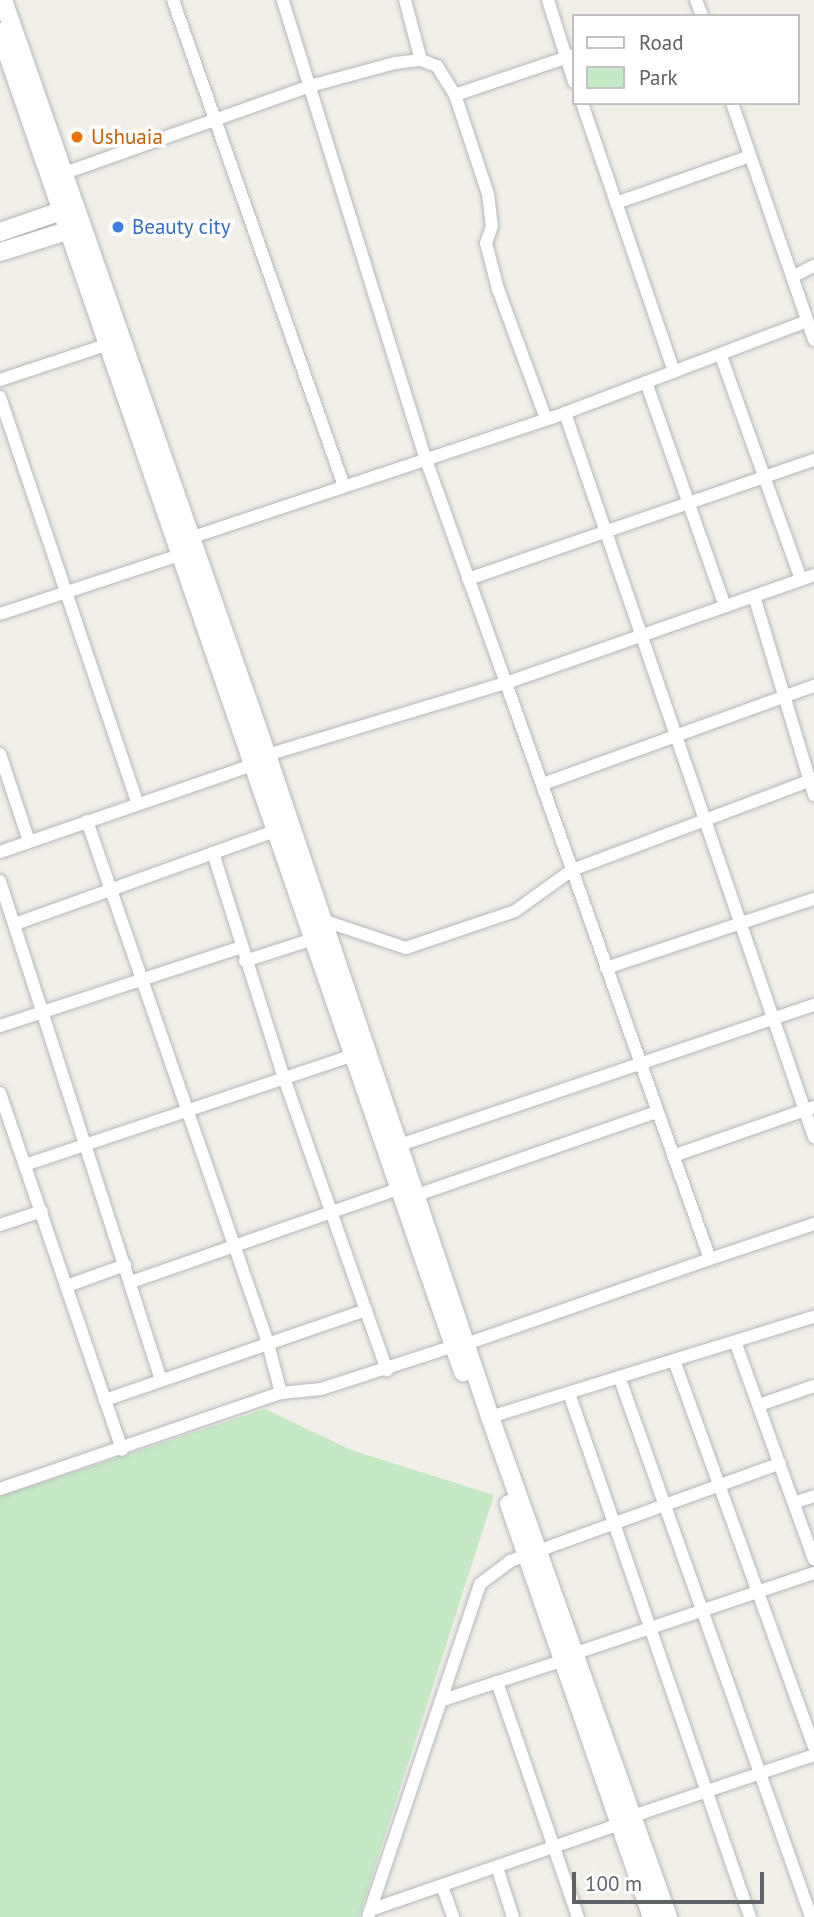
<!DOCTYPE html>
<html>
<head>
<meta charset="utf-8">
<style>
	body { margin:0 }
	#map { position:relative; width:814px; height:1917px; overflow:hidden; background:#f1efe8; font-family:"PT Sans",sans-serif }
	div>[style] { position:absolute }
	.green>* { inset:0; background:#c5e8c5 }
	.roads { filter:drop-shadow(0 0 2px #b5b8bc) drop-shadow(0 0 2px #b5b8bc) }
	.street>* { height:12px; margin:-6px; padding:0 6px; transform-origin:6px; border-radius:6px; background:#fff }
	.secondary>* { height:18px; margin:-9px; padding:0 9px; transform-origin:9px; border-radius:9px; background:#fff }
	.dots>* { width:19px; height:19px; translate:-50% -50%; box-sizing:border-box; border:4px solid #fff; border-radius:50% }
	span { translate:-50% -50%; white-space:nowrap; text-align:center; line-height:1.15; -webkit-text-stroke:7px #fff; paint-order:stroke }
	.food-label { font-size:21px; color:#c56008 }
	.left { translate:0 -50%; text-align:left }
	.shop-label { font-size:21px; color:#366cbe }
	.legend { position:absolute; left:572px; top:14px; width:228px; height:91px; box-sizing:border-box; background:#fff; border:2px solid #bfc1c3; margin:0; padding:9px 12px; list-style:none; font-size:21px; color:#5f6368 }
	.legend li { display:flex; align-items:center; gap:14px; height:35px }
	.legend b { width:35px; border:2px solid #bfc1c3 }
	.scale { position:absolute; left:572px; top:1872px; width:192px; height:32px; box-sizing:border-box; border:4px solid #5f6368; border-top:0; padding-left:9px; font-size:21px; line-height:24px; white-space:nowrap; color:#5f6368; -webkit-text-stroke:5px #fff; paint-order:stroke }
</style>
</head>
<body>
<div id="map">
	<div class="green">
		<div style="clip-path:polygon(265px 1409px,351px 1450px,494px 1495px,359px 1917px,0 1917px,0 1496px)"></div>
	</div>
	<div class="roads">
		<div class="street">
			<div style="left:173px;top:0;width:515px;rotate:70.62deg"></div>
			<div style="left:405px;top:0;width:62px;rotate:75.1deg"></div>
			<div style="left:548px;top:0;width:86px;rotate:72.4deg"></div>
			<div style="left:696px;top:0;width:17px;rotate:69deg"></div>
			<div style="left:455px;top:95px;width:126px;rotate:-18.6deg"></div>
			<div style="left:582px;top:103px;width:284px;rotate:71.1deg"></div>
			<div style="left:732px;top:103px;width:251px;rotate:70.9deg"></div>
			<div style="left:62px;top:174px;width:263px;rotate:-19.5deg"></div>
			<div style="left:310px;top:86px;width:88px;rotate:-15.1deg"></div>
			<div style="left:395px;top:63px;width:26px;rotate:-7deg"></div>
			<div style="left:421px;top:60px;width:17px;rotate:21deg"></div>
			<div style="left:437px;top:66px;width:34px;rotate:58deg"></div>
			<div style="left:455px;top:95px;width:104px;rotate:71.6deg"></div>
			<div style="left:488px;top:194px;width:32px;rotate:83deg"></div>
			<div style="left:492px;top:226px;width:18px;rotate:109deg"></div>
			<div style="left:486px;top:243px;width:48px;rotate:75.4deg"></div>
			<div style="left:498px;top:289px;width:139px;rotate:69.7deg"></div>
			<div style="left:616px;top:203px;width:142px;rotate:-19.3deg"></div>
			<div style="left:792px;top:277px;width:25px;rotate:-27deg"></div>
			<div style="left:721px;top:356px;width:237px;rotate:70.3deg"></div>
			<div style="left:0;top:380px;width:115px;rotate:-18.3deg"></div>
			<div style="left:646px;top:382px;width:238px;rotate:70.6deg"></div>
			<div style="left:0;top:397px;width:428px;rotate:71.3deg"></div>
			<div style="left:565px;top:413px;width:766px;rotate:71.02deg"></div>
			<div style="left:184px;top:540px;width:402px;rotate:-18.4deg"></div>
			<div style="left:565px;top:413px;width:259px;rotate:-20.8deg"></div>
			<div style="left:468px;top:579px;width:366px;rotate:-19deg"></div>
			<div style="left:754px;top:596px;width:208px;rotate:73.2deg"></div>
			<div style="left:0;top:614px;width:192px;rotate:-18.2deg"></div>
			<div style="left:0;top:754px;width:92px;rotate:71.6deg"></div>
			<div style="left:267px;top:755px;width:250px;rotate:-16.8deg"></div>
			<div style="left:506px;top:683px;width:240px;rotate:-109.7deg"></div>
			<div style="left:425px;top:457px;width:479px;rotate:-107.3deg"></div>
			<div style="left:543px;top:784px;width:288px;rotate:-19.9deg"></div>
			<div style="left:87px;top:821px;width:549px;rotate:70.87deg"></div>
			<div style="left:267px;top:1340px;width:55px;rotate:75.2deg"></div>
			<div style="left:0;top:852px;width:270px;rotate:-19deg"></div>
			<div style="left:213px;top:853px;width:236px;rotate:72.5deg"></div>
			<div style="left:284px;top:1078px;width:310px;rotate:70.6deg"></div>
			<div style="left:0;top:881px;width:521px;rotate:72.12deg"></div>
			<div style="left:322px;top:920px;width:89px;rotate:18.4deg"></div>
			<div style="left:406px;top:948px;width:115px;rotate:-18.7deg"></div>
			<div style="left:515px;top:911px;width:70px;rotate:-35.7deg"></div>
			<div style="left:572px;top:870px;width:259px;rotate:-20.6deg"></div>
			<div style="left:15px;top:924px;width:278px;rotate:-19.7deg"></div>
			<div style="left:245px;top:961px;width:71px;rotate:-17.9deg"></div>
			<div style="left:606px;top:968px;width:219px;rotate:-18.4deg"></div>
			<div style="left:0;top:1026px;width:255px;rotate:-18.1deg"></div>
			<div style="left:0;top:1093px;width:377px;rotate:71.1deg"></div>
			<div style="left:397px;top:1146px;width:440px;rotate:-18.7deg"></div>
			<div style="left:673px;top:1156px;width:149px;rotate:-19.2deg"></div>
			<div style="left:25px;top:1165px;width:346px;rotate:-18.5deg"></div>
			<div style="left:414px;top:1196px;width:257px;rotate:-19.1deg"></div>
			<div style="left:0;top:1225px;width:44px;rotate:-18.4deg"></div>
			<div style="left:710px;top:1259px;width:110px;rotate:-18.6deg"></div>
			<div style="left:131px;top:1282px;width:283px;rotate:-19.2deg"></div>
			<div style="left:67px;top:1286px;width:62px;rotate:-19.9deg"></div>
			<div style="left:466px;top:1344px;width:258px;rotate:-19.2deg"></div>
			<div style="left:710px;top:1259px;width:611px;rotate:-109.5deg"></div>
			<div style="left:506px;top:683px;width:326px;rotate:-19.3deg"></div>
			<div style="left:736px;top:1344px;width:229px;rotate:70.1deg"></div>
			<div style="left:675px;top:1363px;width:408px;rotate:70.1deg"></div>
			<div style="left:620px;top:1379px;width:571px;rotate:70.45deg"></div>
			<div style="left:569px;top:1393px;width:554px;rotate:70.94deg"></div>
			<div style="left:105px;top:1400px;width:276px;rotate:-19deg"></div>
			<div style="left:759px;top:1405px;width:58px;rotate:-19.1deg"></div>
			<div style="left:490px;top:1417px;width:339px;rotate:-17.2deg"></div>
			<div style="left:0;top:1489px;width:297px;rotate:-18.9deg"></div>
			<div style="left:281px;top:1393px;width:40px;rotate:-5.7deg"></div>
			<div style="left:321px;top:1389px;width:140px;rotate:-17.9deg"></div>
			<div style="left:796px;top:1502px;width:19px;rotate:-18deg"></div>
			<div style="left:576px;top:1653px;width:251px;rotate:-18.6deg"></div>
			<div style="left:497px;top:1682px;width:249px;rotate:71deg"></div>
			<div style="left:443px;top:1700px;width:127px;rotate:-18.3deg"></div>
			<div style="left:633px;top:1816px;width:191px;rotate:-18.6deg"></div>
			<div style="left:497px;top:1867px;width:52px;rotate:72.3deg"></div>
			<div style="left:442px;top:1886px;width:33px;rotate:70deg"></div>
			<div style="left:370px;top:1910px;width:264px;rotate:-19deg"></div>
			<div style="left:368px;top:1917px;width:351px;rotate:-71.4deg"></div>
			<div style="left:480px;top:1584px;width:38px;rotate:-37deg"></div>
			<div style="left:510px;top:1561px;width:287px;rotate:-19.9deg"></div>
		</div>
		<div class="secondary">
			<div style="left:3px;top:0;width:800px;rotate:70.73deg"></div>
			<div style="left:267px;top:755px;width:699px;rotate:71.38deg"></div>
			<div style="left:490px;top:1417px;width:531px;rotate:70.4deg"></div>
			<div style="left:0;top:32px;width:1418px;rotate:70.94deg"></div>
			<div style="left:0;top:232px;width:77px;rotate:-18.9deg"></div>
			<div style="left:0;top:252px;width:84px;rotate:-17.4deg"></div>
			<div style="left:509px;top:1504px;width:437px;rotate:70.9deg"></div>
		</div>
	</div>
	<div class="dots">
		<div style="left:77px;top:137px;background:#e8710a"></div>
		<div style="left:118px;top:227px;background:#3f7fe0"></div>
	</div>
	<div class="food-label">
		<span class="left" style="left:91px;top:137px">Ushuaia</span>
	</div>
	<div class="shop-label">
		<span class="left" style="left:132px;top:227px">Beauty city</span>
	</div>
	<ul class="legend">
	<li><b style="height:9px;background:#fff"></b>Road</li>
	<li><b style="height:19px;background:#c5e8c5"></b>Park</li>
	</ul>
	<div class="scale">100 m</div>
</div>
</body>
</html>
